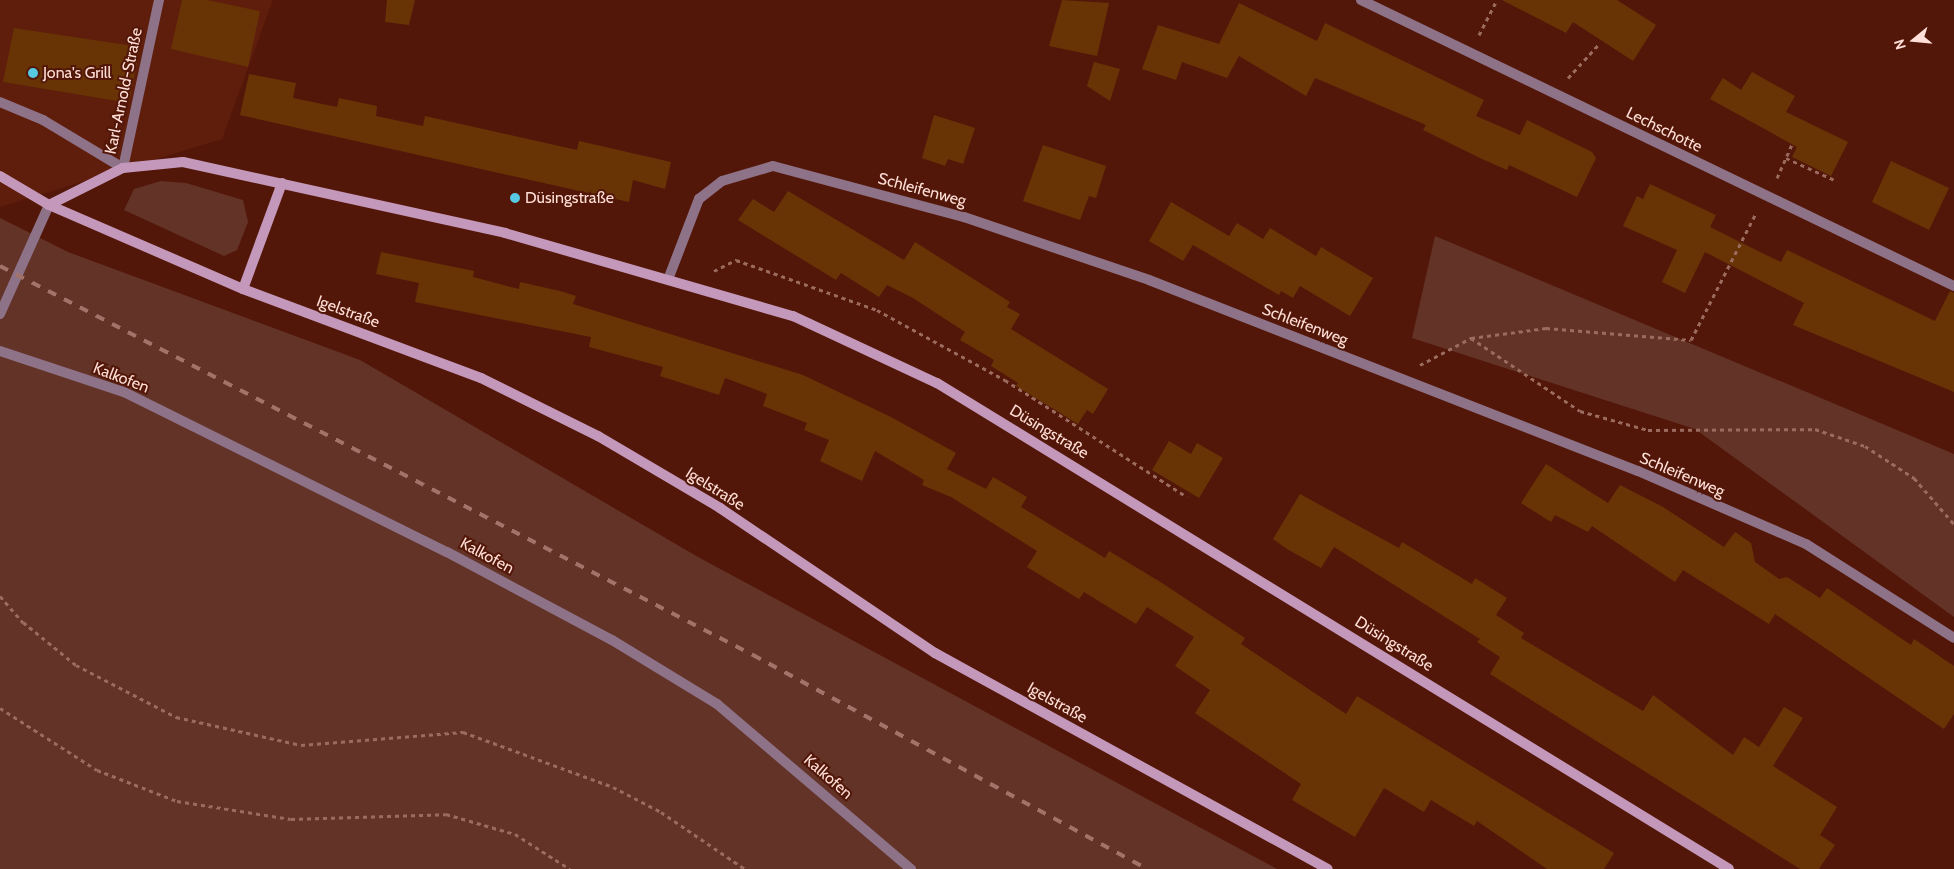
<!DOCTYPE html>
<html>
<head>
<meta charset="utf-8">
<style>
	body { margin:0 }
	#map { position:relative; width:1954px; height:869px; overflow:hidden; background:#531709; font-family:Cabin,sans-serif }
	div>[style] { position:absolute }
	.built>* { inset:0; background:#5f1d0c }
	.green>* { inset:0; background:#633328 }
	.building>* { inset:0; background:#683406 }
	.path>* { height:3px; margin-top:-1.5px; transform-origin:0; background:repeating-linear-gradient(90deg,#9b6b5f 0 4px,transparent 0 8px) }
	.lane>* { height:10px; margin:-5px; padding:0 5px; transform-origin:5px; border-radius:5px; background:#8e7287 }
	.street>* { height:10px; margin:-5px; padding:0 5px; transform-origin:5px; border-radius:5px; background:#8e7287 }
	.secondary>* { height:10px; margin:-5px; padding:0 5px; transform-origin:5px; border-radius:5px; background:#c498ba }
	.rail>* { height:4px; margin-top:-2px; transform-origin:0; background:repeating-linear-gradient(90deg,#a27368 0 9px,transparent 0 18px) }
	.dots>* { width:14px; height:14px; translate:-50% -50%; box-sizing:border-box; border:2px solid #531709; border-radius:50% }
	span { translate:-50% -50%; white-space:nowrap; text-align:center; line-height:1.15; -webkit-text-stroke:4px #531709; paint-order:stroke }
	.poi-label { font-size:16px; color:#ffdfd7 }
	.left { translate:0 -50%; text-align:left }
	.street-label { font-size:16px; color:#ffdfd7 }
	.north { position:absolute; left:1889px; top:15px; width:50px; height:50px; -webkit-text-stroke:4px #531709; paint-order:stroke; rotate:253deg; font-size:14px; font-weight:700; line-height:20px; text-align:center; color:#ffdfd7 }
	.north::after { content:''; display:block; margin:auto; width:18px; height:22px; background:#ffdfd7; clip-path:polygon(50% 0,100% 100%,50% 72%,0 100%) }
</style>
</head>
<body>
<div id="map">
	<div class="built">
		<div style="clip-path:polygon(0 0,273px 0,222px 139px,0 207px)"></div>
	</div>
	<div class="green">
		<div style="clip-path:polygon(161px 181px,186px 183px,243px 200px,248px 222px,237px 250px,224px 256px,124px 210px,134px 189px)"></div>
		<div style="clip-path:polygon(0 218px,68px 252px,360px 360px,698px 557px,1277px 869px,0 869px)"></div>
		<div style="clip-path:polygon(1435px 236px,1954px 454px,1954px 617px,1695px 429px,1412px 338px)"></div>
	</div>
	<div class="building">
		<div style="clip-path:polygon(182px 0,207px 0,260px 11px,248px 67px,171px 49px)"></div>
		<div style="clip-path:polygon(387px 0,415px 0,409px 25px,385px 22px)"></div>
		<div style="clip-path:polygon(1062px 0,1109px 3px,1097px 56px,1049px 46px)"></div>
		<div style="clip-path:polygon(1502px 0,1617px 0,1656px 25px,1633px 61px,1573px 22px,1566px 33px)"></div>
		<div style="clip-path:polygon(1239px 3px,1317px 41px,1325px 23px,1484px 100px,1476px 116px,1520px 135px,1527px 120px,1592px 152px,1596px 158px,1577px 197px,1509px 165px,1507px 170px,1482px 159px,1423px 130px,1426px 125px,1315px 78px,1306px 96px,1239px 56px,1227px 78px,1182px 62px,1176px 80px,1142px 69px,1158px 25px,1219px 44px)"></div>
		<div style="clip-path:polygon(14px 28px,140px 47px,129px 103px,3px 82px)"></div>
		<div style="clip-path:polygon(1094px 62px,1120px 69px,1110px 101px,1087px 86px)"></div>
		<div style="clip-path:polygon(1752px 72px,1795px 96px,1786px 112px,1848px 142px,1831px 176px,1792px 157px,1797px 147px,1710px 99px,1723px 78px,1741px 90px)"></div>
		<div style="clip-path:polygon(249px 74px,296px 83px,293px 98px,337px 107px,339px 98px,377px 106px,376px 116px,423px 126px,425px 116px,577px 150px,579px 141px,671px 162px,665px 189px,633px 180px,629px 202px,240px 115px)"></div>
		<div style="clip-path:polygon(934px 115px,975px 128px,963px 164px,948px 159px,945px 166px,922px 158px)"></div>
		<div style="clip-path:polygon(1043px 145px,1106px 166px,1096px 198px,1089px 196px,1080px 220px,1023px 201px)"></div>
		<div style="clip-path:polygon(1891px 161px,1949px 188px,1929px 230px,1872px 202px)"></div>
		<div style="clip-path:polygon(1650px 184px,1716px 215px,1710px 227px,1760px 252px,1781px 262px,1787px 250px,1935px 321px,1950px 291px,1954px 293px,1954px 392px,1793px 325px,1804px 303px,1705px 252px,1685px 293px,1662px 282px,1677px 250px,1623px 226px,1637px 196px,1643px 199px)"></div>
		<div style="clip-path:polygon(788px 191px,904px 260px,915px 242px,1010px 302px,1007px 307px,1020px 314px,1011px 329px,1108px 389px,1093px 414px,1087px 410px,1078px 424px,1016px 386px,1018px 383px,991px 366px,994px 360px,960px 340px,965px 332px,913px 298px,887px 285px,879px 297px,841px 273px,836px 280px,738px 220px,753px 199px,774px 212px)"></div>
		<div style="clip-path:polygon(1171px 202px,1229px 236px,1237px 223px,1263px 239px,1270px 228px,1316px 256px,1321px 247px,1373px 278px,1350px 316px,1300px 286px,1293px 298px,1281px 291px,1279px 295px,1193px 245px,1183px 261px,1149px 241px)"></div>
		<div style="clip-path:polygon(381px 252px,474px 271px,473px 277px,519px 289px,520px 282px,560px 291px,576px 296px,573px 304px,803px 375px,891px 417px,956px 453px,947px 469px,986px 489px,993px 477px,1027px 497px,1021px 507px,1105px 558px,1109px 551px,1162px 583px,1245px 638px,1241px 644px,1346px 714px,1357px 696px,1614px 853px,1604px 869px,1547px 869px,1477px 821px,1474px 826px,1431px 800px,1424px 812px,1384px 788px,1355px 837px,1292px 800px,1301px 784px,1195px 713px,1210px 690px,1175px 666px,1194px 637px,1147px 607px,1136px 624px,1084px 592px,1079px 599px,1027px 567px,1037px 551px,951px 497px,922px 485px,924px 480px,875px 451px,862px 481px,820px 461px,829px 440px,804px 430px,807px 423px,763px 406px,767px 394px,725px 378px,719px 395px,660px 376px,663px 367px,589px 347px,591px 337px,415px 302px,419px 283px,376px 274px)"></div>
		<div style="clip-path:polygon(1169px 441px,1191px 454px,1197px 443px,1223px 458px,1199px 498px,1152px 470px)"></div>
		<div style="clip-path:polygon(1546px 464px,1608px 503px,1620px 485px,1663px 507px,1724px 547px,1735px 532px,1751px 543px,1755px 562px,1779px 579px,1787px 577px,1820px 598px,1827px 588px,1911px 645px,1914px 639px,1954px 666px,1954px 714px,1944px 729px,1775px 614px,1769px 624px,1683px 570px,1675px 582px,1592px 526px,1588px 532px,1555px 515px,1551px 522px,1521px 503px)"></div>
		<div style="clip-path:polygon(1300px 494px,1399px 548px,1402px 542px,1472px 584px,1475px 578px,1507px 598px,1496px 615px,1524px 633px,1521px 638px,1643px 711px,1653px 695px,1733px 755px,1744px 737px,1759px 747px,1784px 707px,1803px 718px,1773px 766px,1837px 807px,1820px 835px,1835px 845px,1819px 869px,1800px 869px,1490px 674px,1500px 657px,1477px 642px,1480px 639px,1334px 547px,1321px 568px,1287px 549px,1273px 539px)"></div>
	</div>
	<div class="path">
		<div style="left:1479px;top:35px;width:39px;rotate:-63deg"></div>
		<div style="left:1568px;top:78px;width:47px;rotate:-47.6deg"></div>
		<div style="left:1786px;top:158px;width:56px;rotate:24.3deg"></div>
		<div style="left:1777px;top:178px;width:37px;rotate:-66deg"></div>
		<div style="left:714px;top:271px;width:25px;rotate:-27deg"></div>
		<div style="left:736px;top:260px;width:150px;rotate:19.5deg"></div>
		<div style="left:877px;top:310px;width:146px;rotate:28.7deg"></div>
		<div style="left:1005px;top:380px;width:216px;rotate:32.7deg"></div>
		<div style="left:1471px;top:338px;width:131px;rotate:33.8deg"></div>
		<div style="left:1580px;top:411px;width:71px;rotate:15.6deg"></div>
		<div style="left:1648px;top:430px;width:167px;rotate:-0.3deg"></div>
		<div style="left:1815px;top:429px;width:53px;rotate:18.8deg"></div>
		<div style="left:1865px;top:446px;width:59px;rotate:33.1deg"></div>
		<div style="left:1914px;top:478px;width:61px;rotate:49deg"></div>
		<div style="left:1420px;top:365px;width:58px;rotate:-27.9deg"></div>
		<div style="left:1471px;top:338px;width:76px;rotate:-7.6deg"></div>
		<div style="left:1546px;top:328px;width:145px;rotate:4.7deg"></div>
		<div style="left:1691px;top:340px;width:143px;rotate:-62.9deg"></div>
		<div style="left:0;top:596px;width:35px;rotate:49deg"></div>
		<div style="left:23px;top:622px;width:68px;rotate:39.1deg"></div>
		<div style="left:76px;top:665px;width:113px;rotate:27.5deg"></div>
		<div style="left:176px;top:717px;width:128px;rotate:12.6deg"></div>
		<div style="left:301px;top:745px;width:163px;rotate:-4.6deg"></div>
		<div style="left:463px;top:732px;width:160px;rotate:20.1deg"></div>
		<div style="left:613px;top:787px;width:54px;rotate:27.5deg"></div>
		<div style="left:661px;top:812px;width:102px;rotate:34.2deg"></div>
		<div style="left:0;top:708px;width:115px;rotate:32.6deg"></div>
		<div style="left:97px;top:770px;width:86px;rotate:21.2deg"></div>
		<div style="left:177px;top:801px;width:115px;rotate:9deg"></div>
		<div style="left:291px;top:819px;width:155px;rotate:-1.8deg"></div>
		<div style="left:446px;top:814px;width:72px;rotate:16.2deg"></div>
		<div style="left:515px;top:834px;width:65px;rotate:32.5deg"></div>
	</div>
	<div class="lane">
		<div style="left:0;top:102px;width:47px;rotate:22.7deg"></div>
		<div style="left:43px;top:120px;width:93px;rotate:31deg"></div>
		<div style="left:123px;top:168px;width:172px;rotate:-77.9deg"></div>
	</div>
	<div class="street">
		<div style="left:1361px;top:0;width:658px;rotate:25.75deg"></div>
		<div style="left:669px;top:277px;width:84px;rotate:-69deg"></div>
		<div style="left:699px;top:199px;width:29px;rotate:-38deg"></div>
		<div style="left:722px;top:181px;width:53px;rotate:-16.4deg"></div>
		<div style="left:773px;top:166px;width:198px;rotate:15deg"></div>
		<div style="left:964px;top:217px;width:195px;rotate:18.8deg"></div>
		<div style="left:1149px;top:280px;width:525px;rotate:21.34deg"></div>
		<div style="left:1638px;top:471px;width:183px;rotate:23.5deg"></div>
		<div style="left:1806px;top:544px;width:175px;rotate:32.4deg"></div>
		<div style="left:0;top:314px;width:120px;rotate:-65.8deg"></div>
		<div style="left:0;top:351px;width:131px;rotate:18.3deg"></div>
		<div style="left:124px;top:392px;width:360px;rotate:26.4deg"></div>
		<div style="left:447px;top:552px;width:187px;rotate:28.1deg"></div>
		<div style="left:612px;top:640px;width:123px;rotate:31.4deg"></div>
		<div style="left:717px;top:704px;width:255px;rotate:40.4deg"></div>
	</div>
	<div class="secondary">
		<div style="left:0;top:176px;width:57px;rotate:30.6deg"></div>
		<div style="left:49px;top:205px;width:211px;rotate:23.4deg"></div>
		<div style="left:243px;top:289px;width:254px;rotate:20.5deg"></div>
		<div style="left:481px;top:378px;width:131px;rotate:26.4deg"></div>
		<div style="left:598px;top:436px;width:142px;rotate:30.5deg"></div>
		<div style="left:720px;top:508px;width:259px;rotate:34deg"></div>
		<div style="left:935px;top:653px;width:448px;rotate:28.8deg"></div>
		<div style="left:49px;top:205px;width:83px;rotate:-26.6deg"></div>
		<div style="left:123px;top:168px;width:60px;rotate:-5.7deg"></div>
		<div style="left:183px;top:162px;width:330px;rotate:12.4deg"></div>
		<div style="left:505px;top:233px;width:300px;rotate:16.1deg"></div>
		<div style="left:793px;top:316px;width:159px;rotate:25deg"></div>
		<div style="left:937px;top:383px;width:929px;rotate:31.53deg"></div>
		<div style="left:243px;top:289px;width:113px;rotate:-69.8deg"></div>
	</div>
	<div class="rail">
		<div style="left:0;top:266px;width:848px;rotate:27.32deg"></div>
		<div style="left:753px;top:655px;width:448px;rotate:28.5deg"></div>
	</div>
	<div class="dots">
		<div style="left:33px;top:73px;background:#57c9e2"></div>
		<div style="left:515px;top:198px;background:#57c9e2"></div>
	</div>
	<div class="poi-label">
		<span class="left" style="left:43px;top:73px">Jona's Grill</span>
		<span class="left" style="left:525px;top:198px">Düsingstraße</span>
	</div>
	<div class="street-label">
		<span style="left:124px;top:91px;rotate:-78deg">Karl-Arnold-Straße</span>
		<span style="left:1664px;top:130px;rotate:26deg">Lechschotte</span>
		<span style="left:922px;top:190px;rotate:15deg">Schleifenweg</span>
		<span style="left:348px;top:312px;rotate:20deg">Igelstraße</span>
		<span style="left:1305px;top:325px;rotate:21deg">Schleifenweg</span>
		<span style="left:121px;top:378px;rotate:21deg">Kalkofen</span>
		<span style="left:1049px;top:432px;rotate:31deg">Düsingstraße</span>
		<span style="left:1682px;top:475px;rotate:23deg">Schleifenweg</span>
		<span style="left:715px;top:489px;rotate:32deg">Igelstraße</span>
		<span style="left:487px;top:556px;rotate:28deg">Kalkofen</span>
		<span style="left:1394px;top:644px;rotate:32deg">Düsingstraße</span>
		<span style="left:1057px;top:703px;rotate:29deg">Igelstraße</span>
		<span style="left:828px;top:777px;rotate:41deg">Kalkofen</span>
	</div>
	<div class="north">N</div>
</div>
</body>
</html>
